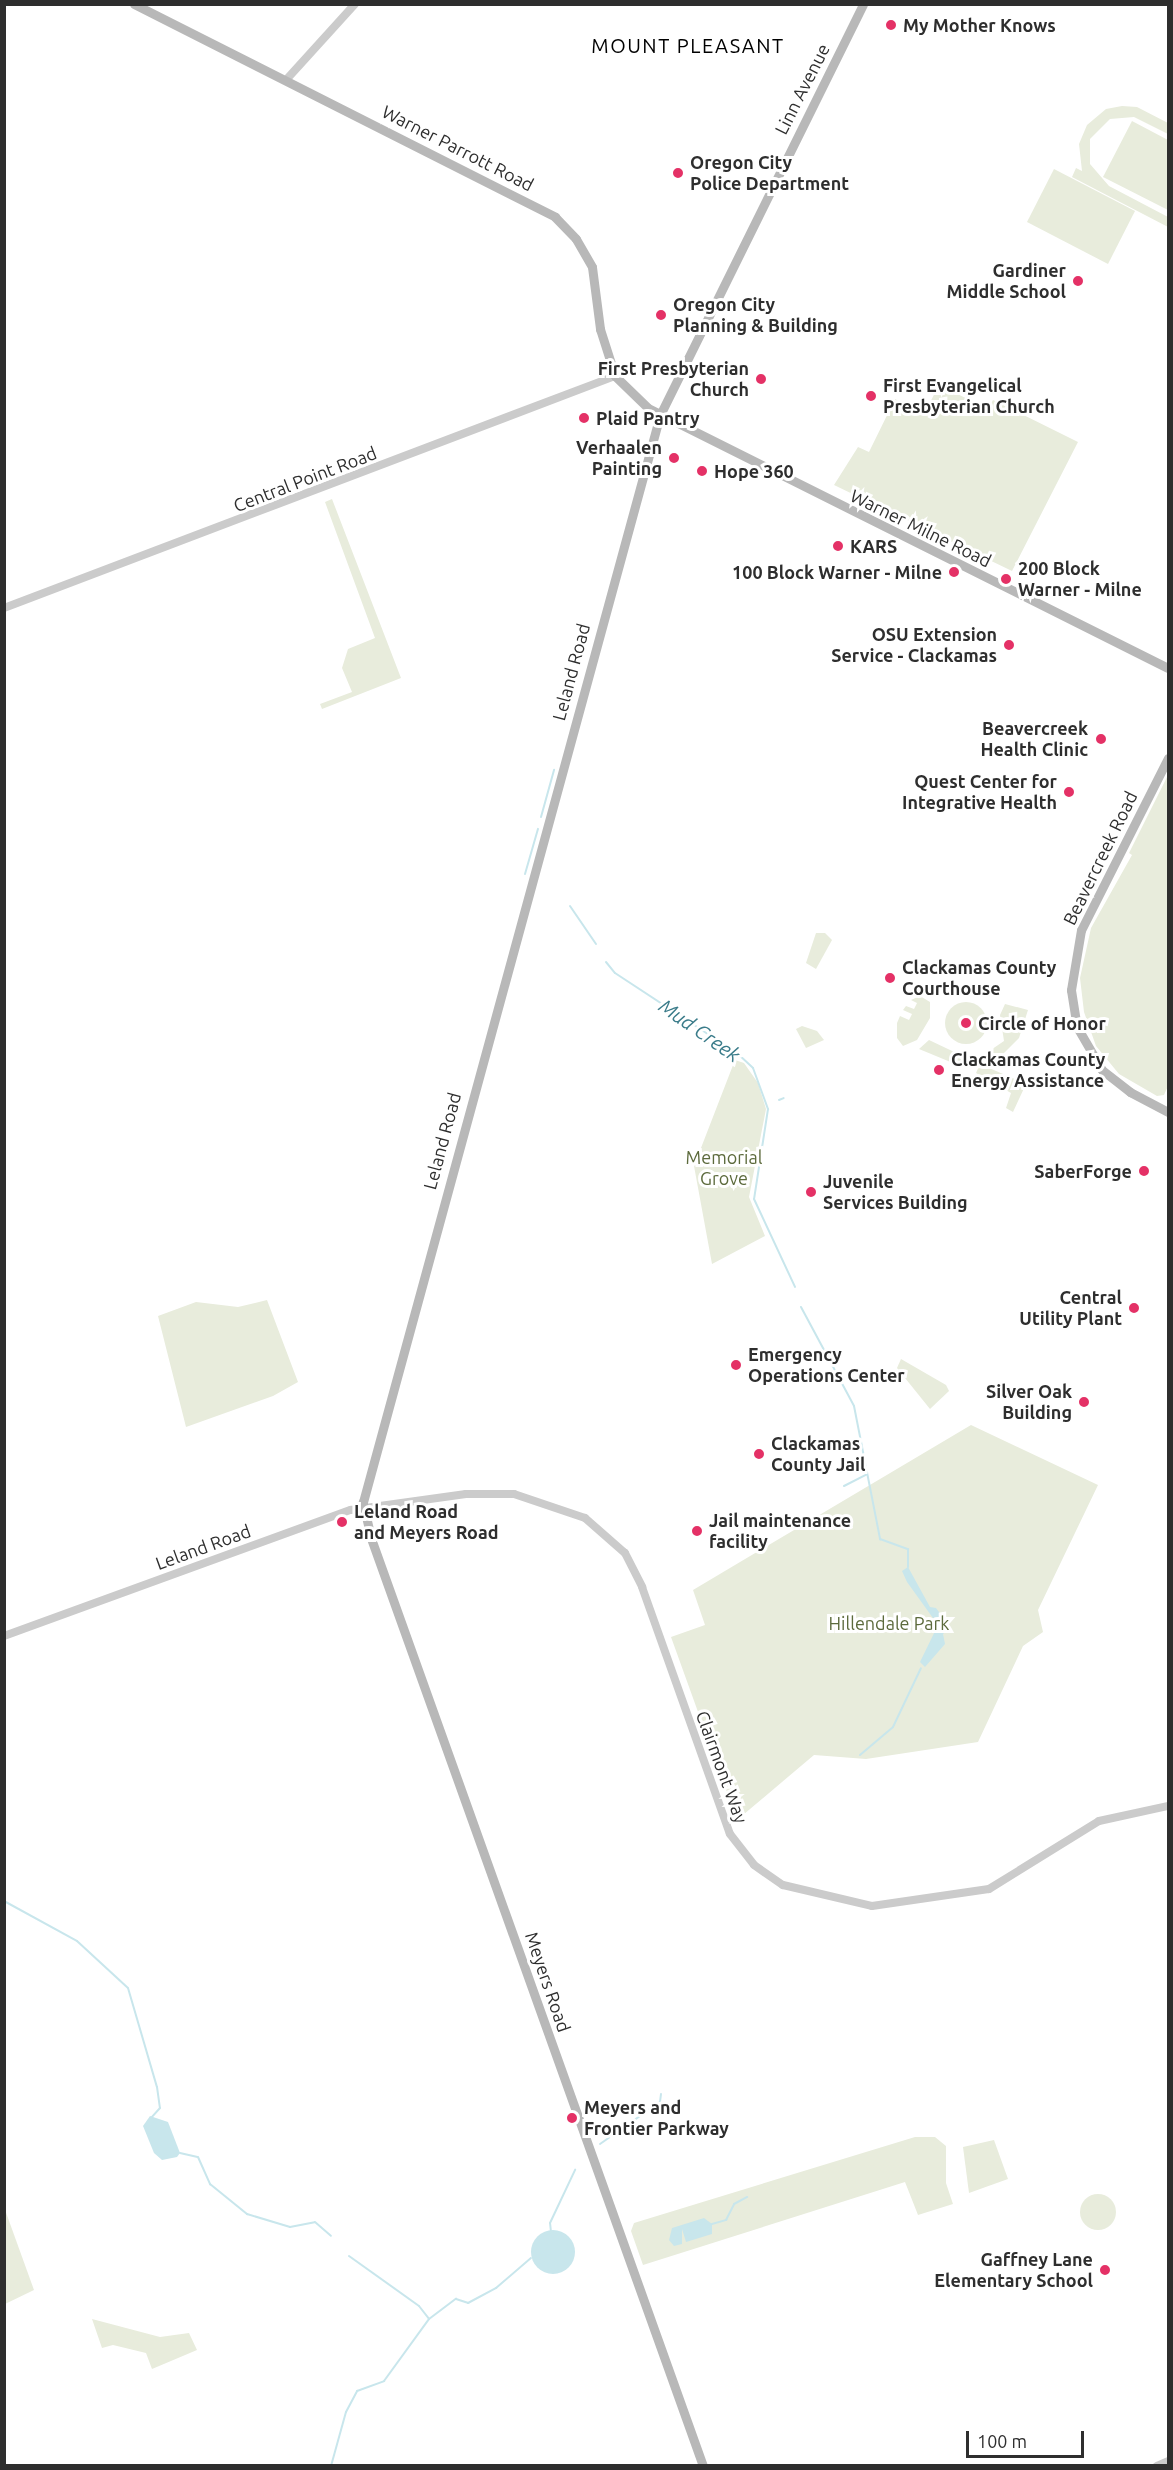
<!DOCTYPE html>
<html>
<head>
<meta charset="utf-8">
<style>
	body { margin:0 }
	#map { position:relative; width:1173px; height:2470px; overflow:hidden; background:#fff; font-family:Ubuntu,sans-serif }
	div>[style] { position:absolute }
	.green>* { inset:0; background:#e8ecdc }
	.round { border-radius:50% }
	.water>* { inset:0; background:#c8e6ec }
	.stream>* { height:2px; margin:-1px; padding:0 1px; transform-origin:1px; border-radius:1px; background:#c8e6ec }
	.tertiary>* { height:8px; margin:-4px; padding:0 4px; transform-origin:4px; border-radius:4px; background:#cbcbcb }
	.secondary>* { height:9px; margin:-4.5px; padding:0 4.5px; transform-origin:4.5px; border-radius:4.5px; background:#b8b8b8 }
	.dots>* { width:16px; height:16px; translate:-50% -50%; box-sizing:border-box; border:3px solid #fff; border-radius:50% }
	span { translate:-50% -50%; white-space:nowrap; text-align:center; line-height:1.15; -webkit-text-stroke:6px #fff; paint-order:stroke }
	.poi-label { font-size:18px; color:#2e2e2e; font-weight:700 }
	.left { translate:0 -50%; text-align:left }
	.right { translate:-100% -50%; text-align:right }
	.street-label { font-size:18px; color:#2e2e2e }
	.park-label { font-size:18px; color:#5c6a3c }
	.neighbourhood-label { font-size:20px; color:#000; letter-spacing:1.5px }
	.water-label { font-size:20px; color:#3b7c8a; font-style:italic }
	.frame { position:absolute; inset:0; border:6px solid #2e2e2e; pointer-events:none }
	.scale { position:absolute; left:966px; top:2431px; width:118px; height:27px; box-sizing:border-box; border:3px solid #2e2e2e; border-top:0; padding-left:8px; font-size:18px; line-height:21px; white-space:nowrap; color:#2e2e2e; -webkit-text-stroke:4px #fff; paint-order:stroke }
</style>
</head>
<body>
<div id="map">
	<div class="green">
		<div style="clip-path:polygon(1122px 106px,1137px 107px,1168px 123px,1168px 134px,1134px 117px,1110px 119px,1090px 139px,1090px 164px,1109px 186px,1168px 217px,1168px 227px,1072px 177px,1076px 168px,1082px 171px,1079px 144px,1087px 125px,1106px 109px)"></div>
		<div style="clip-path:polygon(1132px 121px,1168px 140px,1168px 210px,1103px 177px)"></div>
		<div style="clip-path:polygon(1054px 169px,1135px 211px,1108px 264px,1027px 222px)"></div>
		<div style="clip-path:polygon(939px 385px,988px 409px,993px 400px,1078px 442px,1012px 571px,834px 485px,858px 447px,869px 452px,895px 399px,924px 414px)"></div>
		<div style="clip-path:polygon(332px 499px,401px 678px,322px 709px,320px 704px,352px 692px,342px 668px,348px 649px,375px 638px,325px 502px)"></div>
		<div style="clip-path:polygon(1168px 775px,1168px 1086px,1164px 1095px,1157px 1096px,1119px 1074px,1096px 1046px,1084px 1012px,1080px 978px,1091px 928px,1132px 855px,1129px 853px)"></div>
		<div style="clip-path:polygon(816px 933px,825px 933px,832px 940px,816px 969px,806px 963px)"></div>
		<div style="clip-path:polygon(920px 996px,930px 1002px,930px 1018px,917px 1040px,903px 1046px,897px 1038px,897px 1023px,900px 1016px,909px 1020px,912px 1014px,903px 1010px,906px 1006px,914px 1009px,917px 1003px,911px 1000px)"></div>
		<div class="round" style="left:945px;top:1002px;width:42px;height:42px"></div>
		<div style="clip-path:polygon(1005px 1004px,1028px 1010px,1019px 1038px,1003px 1054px,979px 1058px,1004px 1041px,1000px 1015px)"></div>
		<div style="clip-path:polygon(802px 1026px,817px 1031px,824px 1040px,806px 1048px,796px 1029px)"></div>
		<div style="clip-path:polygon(929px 1040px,969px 1059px,965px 1068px,919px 1049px)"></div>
		<div style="clip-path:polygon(735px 1060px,744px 1063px,758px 1083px,766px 1109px,749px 1197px,765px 1236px,712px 1264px,694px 1166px)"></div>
		<div style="clip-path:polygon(980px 1064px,1026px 1084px,1013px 1112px,1006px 1108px,1011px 1093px,976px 1073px)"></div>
		<div style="clip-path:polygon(267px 1300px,298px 1382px,273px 1396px,186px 1427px,158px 1316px,196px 1302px,238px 1307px)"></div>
		<div style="clip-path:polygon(901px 1359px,946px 1385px,949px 1391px,930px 1409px,897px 1368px)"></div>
		<div style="clip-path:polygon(971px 1425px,1098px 1485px,1038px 1610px,1043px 1632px,1023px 1646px,978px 1742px,866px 1759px,814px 1755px,737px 1820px,671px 1637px,705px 1625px,693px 1590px)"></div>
		<div style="clip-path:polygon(915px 2137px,935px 2137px,946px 2146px,946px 2183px,953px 2204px,918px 2215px,905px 2182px,643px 2265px,631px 2231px,634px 2223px)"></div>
		<div style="clip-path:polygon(994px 2140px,1008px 2179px,969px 2193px,963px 2147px)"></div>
		<div class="round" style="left:1080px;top:2194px;width:36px;height:36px"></div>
		<div style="clip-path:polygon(4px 2207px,34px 2290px,5px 2304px,4px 2304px)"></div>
		<div style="clip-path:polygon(92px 2319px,160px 2337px,189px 2333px,197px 2350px,152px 2369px,146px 2353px,113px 2345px,102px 2348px)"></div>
	</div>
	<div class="water">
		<div style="clip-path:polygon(908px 1567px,930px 1607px,936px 1608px,950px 1627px,943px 1634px,945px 1644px,925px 1667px,920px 1662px,938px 1625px,907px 1582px,902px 1571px)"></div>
		<div style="clip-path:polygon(150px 2116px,168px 2122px,180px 2153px,177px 2157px,162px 2160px,154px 2153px,143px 2126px)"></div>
		<div style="clip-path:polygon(704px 2218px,712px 2224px,712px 2234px,686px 2242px,682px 2229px,682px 2244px,674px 2246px,669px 2240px,672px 2228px)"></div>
		<div class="round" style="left:531px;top:2230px;width:44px;height:44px"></div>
	</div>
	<div class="stream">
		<div style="left:541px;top:817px;width:49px;rotate:-74.5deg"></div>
		<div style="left:525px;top:874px;width:47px;rotate:-73.9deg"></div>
		<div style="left:570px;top:906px;width:46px;rotate:55.6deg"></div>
		<div style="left:606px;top:962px;width:14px;rotate:51deg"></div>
		<div style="left:615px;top:973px;width:146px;rotate:33.3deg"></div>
		<div style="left:737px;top:1053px;width:22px;rotate:43deg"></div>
		<div style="left:753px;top:1068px;width:44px;rotate:69.9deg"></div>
		<div style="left:768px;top:1109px;width:91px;rotate:98.8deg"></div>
		<div style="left:754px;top:1199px;width:97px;rotate:65deg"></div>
		<div style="left:779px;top:1100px;width:5px;rotate:-22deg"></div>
		<div style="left:801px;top:1307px;width:112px;rotate:61.8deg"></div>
		<div style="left:854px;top:1406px;width:136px;rotate:78.9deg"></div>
		<div style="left:880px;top:1539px;width:30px;rotate:20deg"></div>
		<div style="left:908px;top:1549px;width:18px;rotate:90deg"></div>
		<div style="left:844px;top:1486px;width:25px;rotate:-27deg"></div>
		<div style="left:860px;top:1755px;width:43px;rotate:-40.3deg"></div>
		<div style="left:893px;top:1727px;width:65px;rotate:-64.6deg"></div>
		<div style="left:4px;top:1901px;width:83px;rotate:28.7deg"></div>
		<div style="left:77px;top:1941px;width:69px;rotate:42.7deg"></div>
		<div style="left:128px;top:1988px;width:103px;rotate:73.7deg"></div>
		<div style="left:157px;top:2087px;width:21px;rotate:82deg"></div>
		<div style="left:160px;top:2108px;width:13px;rotate:132deg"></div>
		<div style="left:600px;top:2144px;width:73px;rotate:-35deg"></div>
		<div style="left:660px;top:2102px;width:8px;rotate:-83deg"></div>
		<div style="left:180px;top:2153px;width:18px;rotate:13deg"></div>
		<div style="left:198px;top:2157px;width:30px;rotate:66deg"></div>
		<div style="left:210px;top:2184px;width:48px;rotate:39deg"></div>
		<div style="left:247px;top:2214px;width:45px;rotate:16.8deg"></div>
		<div style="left:290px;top:2227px;width:25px;rotate:-11deg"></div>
		<div style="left:315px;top:2222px;width:21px;rotate:41deg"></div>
		<div style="left:712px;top:2224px;width:15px;rotate:-16deg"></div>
		<div style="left:726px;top:2220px;width:18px;rotate:-63deg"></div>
		<div style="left:734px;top:2204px;width:15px;rotate:-28deg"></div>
		<div style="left:551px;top:2232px;width:9px;rotate:-96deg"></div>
		<div style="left:550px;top:2223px;width:59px;rotate:-64.7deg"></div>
		<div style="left:349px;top:2256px;width:86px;rotate:35.5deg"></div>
		<div style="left:419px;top:2306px;width:16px;rotate:52deg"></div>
		<div style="left:331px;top:2466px;width:56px;rotate:-74.5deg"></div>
		<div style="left:346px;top:2412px;width:24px;rotate:-62deg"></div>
		<div style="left:357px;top:2391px;width:29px;rotate:-20deg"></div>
		<div style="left:384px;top:2381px;width:77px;rotate:-54deg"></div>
		<div style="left:429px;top:2319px;width:34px;rotate:-37deg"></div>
		<div style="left:456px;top:2299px;width:13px;rotate:18deg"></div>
		<div style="left:468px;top:2303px;width:32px;rotate:-28deg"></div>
		<div style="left:496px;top:2288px;width:46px;rotate:-40.6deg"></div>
	</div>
	<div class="tertiary">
		<div style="left:286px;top:80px;width:103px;rotate:-47.8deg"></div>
		<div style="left:4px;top:608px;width:654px;rotate:-20.79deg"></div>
		<div style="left:4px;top:1636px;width:369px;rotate:-20deg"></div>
		<div style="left:351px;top:1510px;width:116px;rotate:-7.9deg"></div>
		<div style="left:466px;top:1494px;width:48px"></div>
		<div style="left:514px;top:1494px;width:75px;rotate:18.7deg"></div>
		<div style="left:585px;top:1518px;width:53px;rotate:41.2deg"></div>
		<div style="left:625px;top:1553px;width:38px;rotate:63deg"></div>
		<div style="left:642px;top:1587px;width:262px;rotate:70.4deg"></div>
		<div style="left:730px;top:1834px;width:39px;rotate:52deg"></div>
		<div style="left:754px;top:1865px;width:35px;rotate:35deg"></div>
		<div style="left:783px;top:1885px;width:91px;rotate:13.3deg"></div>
		<div style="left:872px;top:1906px;width:118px;rotate:-8.3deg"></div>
		<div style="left:989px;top:1889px;width:129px;rotate:-31.7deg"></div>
		<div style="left:1099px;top:1821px;width:71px;rotate:-12.3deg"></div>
		<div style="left:1157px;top:2466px;width:12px;rotate:-24deg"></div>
	</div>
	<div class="secondary">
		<div style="left:134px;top:4px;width:472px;rotate:26.8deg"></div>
		<div style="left:555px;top:217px;width:30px;rotate:46deg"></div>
		<div style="left:576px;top:239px;width:32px;rotate:60deg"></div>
		<div style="left:592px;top:267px;width:63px;rotate:82.6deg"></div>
		<div style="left:600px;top:329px;width:49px;rotate:72.3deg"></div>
		<div style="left:615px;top:376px;width:46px;rotate:44.1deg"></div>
		<div style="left:648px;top:408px;width:581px;rotate:26.57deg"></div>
		<div style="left:1168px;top:758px;width:193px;rotate:116.8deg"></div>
		<div style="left:1081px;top:930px;width:61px;rotate:99.5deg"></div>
		<div style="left:1071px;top:990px;width:37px;rotate:81deg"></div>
		<div style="left:1077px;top:1027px;width:50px;rotate:59.8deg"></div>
		<div style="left:1102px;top:1070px;width:36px;rotate:38deg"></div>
		<div style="left:1130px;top:1092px;width:43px;rotate:27.8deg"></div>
		<div style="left:703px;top:2466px;width:986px;rotate:-109.69deg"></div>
		<div style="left:371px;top:1538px;width:37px;rotate:-103deg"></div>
		<div style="left:363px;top:1502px;width:1127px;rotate:-74.72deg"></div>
		<div style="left:660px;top:415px;width:458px;rotate:-63.7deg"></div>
	</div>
	<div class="dots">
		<div style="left:891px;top:25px;background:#e43166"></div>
		<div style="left:678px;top:173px;background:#e43166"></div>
		<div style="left:1078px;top:281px;background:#e43166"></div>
		<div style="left:661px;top:315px;background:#e43166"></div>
		<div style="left:761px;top:379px;background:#e43166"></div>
		<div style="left:871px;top:396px;background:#e43166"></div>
		<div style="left:584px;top:418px;background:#e43166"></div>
		<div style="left:674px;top:458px;background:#e43166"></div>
		<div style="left:702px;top:471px;background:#e43166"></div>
		<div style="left:838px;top:546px;background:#e43166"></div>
		<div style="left:954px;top:572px;background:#e43166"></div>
		<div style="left:1006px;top:579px;background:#e43166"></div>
		<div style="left:1009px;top:645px;background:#e43166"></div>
		<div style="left:1101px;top:739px;background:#e43166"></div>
		<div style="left:1069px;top:792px;background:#e43166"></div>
		<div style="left:890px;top:978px;background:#e43166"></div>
		<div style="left:966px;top:1023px;background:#e43166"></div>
		<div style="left:939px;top:1070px;background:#e43166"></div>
		<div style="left:1144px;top:1171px;background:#e43166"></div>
		<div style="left:811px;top:1192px;background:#e43166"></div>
		<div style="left:1134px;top:1308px;background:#e43166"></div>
		<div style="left:736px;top:1365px;background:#e43166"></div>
		<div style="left:1084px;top:1402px;background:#e43166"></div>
		<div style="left:759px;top:1454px;background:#e43166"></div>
		<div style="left:342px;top:1522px;background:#e43166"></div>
		<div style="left:697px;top:1531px;background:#e43166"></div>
		<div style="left:572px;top:2118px;background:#e43166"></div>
		<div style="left:1105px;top:2270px;background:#e43166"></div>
	</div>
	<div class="poi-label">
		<span class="left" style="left:903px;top:25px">My Mother Knows</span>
		<span class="left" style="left:690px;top:173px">Oregon City<br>Police Department</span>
		<span class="right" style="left:1066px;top:281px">Gardiner<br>Middle School</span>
		<span class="left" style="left:673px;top:315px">Oregon City<br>Planning &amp; Building</span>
		<span class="right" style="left:749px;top:379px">First Presbyterian<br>Church</span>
		<span class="left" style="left:883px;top:396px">First Evangelical<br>Presbyterian Church</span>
		<span class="left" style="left:596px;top:418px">Plaid Pantry</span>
		<span class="right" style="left:662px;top:458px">Verhaalen<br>Painting</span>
		<span class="left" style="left:714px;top:471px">Hope 360</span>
		<span class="left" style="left:850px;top:546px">KARS</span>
		<span class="left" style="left:1018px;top:579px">200 Block<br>Warner - Milne</span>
		<span class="right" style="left:942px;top:572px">100 Block Warner - Milne</span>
		<span class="right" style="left:997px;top:645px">OSU Extension<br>Service - Clackamas</span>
		<span class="right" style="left:1088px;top:739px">Beavercreek<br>Health Clinic</span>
		<span class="right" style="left:1057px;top:792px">Quest Center for<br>Integrative Health</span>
		<span class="left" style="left:902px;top:978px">Clackamas County<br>Courthouse</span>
		<span class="left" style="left:978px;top:1023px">Circle of Honor</span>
		<span class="left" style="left:951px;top:1070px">Clackamas County<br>Energy Assistance</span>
		<span class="right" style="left:1132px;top:1171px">SaberForge</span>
		<span class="left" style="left:823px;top:1192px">Juvenile<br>Services Building</span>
		<span class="right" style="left:1122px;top:1308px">Central<br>Utility Plant</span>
		<span class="left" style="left:748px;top:1365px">Emergency<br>Operations Center</span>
		<span class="right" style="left:1072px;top:1402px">Silver Oak<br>Building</span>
		<span class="left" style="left:771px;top:1454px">Clackamas<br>County Jail</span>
		<span class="left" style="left:354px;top:1522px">Leland Road<br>and Meyers Road</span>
		<span class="left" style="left:709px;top:1531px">Jail maintenance<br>facility</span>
		<span class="left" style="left:584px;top:2118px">Meyers and<br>Frontier Parkway</span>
		<span class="right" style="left:1093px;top:2270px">Gaffney Lane<br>Elementary School</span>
	</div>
	<div class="street-label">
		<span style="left:802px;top:89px;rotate:-63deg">Linn Avenue</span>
		<span style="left:458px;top:148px;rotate:27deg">Warner Parrott Road</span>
		<span style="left:305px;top:479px;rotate:-21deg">Central Point Road</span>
		<span style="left:921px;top:528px;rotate:26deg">Warner Milne Road</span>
		<span style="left:571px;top:672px;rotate:-75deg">Leland Road</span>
		<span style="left:1100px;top:858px;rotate:-64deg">Beavercreek Road</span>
		<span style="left:442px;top:1141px;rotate:-75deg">Leland Road</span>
		<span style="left:203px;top:1547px;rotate:-20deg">Leland Road</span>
		<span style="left:722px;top:1767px;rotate:70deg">Clairmont Way</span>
		<span style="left:548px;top:1982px;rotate:71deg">Meyers Road</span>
	</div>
	<div class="park-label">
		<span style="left:724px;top:1168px">Memorial<br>Grove</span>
		<span style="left:889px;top:1623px">Hillendale Park</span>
	</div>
	<div class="neighbourhood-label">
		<span style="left:688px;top:45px">MOUNT PLEASANT</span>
	</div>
	<div class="water-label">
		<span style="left:700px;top:1030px;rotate:35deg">Mud Creek</span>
	</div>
	<div class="frame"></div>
	<div class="scale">100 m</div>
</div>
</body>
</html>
